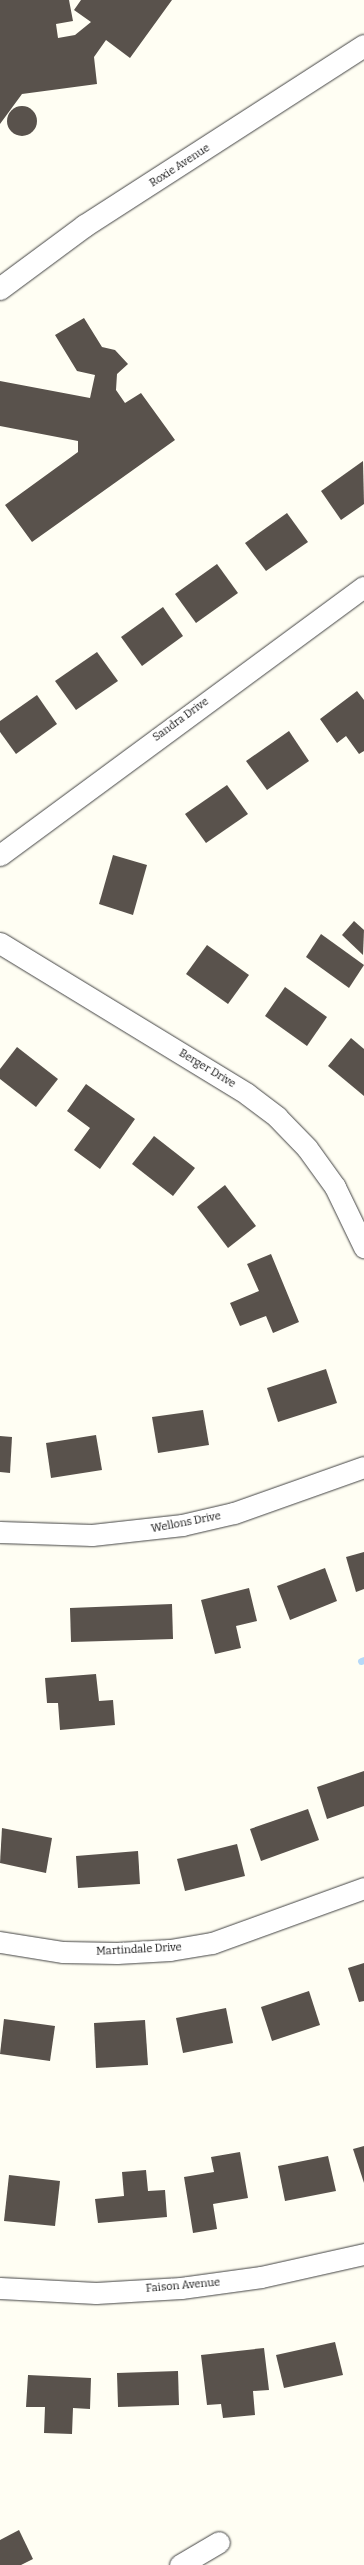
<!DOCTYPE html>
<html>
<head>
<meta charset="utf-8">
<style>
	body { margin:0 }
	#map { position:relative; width:364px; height:2565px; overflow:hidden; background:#fffef3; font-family:Bitter,serif }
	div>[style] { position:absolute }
	.stream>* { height:7px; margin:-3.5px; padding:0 3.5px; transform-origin:3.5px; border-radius:3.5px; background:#b6d9f8 }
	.building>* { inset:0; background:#59524c }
	.round { border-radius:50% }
	.roads { filter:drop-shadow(0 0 1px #434343) drop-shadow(0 0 1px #434343) }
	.minor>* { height:21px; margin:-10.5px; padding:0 10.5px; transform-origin:10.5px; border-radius:10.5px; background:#fff }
	.tertiary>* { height:22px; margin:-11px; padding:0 11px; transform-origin:11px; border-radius:11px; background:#fff }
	span { translate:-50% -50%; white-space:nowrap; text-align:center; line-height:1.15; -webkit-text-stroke:4px #fff; paint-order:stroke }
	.street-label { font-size:11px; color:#101010 }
</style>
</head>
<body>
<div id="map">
	<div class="stream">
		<div style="left:361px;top:1661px;width:3px;rotate:-18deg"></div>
	</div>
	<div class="building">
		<div style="clip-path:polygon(0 0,69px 0,73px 21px,56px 24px,58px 38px,75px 35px,91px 22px,74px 10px,81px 0,172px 0,130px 58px,106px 40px,94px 57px,97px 84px,22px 94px,0 124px)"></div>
		<div class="round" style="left:7px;top:106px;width:30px;height:30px"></div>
		<div style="clip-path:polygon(84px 318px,102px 347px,115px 350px,128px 364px,117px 374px,116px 390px,125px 403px,141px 393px,175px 440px,32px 542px,5px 505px,78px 452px,78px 441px,0 426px,0 381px,90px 398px,95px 375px,77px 371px,55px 335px)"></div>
		<div style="clip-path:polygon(363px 461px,364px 504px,341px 520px,321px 491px)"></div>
		<div style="clip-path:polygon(287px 513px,308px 542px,266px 571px,245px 543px)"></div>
		<div style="clip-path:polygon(217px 564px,238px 593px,196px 623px,175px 594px)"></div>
		<div style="clip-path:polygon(163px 607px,183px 636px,142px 666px,121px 637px)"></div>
		<div style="clip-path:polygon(97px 652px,118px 681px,76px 710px,55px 681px)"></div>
		<div style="clip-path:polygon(357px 691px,364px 700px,364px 751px,359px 754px,346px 736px,337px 743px,320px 719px)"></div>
		<div style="clip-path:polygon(37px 695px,57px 724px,16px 754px,0 732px,0 721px)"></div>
		<div style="clip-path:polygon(289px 731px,309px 761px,267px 790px,246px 761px)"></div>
		<div style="clip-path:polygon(227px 785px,248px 814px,206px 843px,185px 814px)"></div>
		<div style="clip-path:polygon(113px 855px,147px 865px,133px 915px,99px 904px)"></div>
		<div style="clip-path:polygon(354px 921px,364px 930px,363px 955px,342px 935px)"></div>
		<div style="clip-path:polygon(321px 934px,364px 965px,349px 988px,306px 957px)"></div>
		<div style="clip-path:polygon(207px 945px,249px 975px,228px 1004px,186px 974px)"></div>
		<div style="clip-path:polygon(285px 987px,327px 1017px,307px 1046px,265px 1016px)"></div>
		<div style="clip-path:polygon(351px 1038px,364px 1049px,364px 1096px,328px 1066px)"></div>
		<div style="clip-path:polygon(17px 1047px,58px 1079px,36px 1107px,0 1079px,0 1069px)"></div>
		<div style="clip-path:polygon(86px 1084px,135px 1119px,100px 1169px,74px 1150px,90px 1128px,67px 1111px)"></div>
		<div style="clip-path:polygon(154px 1136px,195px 1168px,173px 1196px,132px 1164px)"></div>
		<div style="clip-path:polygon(225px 1185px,256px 1226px,228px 1248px,197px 1207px)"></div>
		<div style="clip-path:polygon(271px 1254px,299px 1322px,273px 1333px,266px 1316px,240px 1326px,230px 1303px,259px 1291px,247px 1264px)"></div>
		<div style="clip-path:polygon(326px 1369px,337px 1403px,278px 1422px,267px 1388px)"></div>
		<div style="clip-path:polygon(203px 1410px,209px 1445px,158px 1453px,152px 1417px)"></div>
		<div style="clip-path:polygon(96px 1435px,102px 1470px,51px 1478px,46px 1443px)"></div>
		<div style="clip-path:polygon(0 1436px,12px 1437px,10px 1473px,0 1472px)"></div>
		<div style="clip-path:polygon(364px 1552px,364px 1589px,356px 1592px,346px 1557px)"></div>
		<div style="clip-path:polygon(325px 1568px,337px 1601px,290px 1620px,277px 1586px)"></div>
		<div style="clip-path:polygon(249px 1588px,257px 1621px,236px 1626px,241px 1648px,215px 1654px,201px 1600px)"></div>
		<div style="clip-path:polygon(172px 1604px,173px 1639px,71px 1642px,70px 1608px)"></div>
		<div style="clip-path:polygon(96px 1674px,99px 1701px,113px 1700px,115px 1725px,60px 1730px,58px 1703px,47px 1703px,45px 1678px)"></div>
		<div style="clip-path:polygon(364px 1771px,364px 1806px,327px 1819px,317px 1787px)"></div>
		<div style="clip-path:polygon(308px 1809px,319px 1840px,261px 1861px,250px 1829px)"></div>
		<div style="clip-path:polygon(2px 1828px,52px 1838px,46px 1873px,0 1863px)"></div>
		<div style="clip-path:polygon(237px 1844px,245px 1876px,185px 1891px,177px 1859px)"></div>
		<div style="clip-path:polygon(138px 1851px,140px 1884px,78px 1888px,76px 1856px)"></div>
		<div style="clip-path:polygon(364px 1963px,364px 2001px,359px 2002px,348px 1968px)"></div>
		<div style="clip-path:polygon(309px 1991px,320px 2025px,272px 2041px,261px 2007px)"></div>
		<div style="clip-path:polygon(226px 2008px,233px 2043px,183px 2053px,176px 2018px)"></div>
		<div style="clip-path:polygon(4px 2019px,55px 2026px,50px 2061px,0 2054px)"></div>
		<div style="clip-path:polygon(145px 2020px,148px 2065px,96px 2068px,94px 2023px)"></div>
		<div style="clip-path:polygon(364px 2146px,364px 2183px,353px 2149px)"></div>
		<div style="clip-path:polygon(240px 2152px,248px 2198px,213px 2204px,217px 2229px,193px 2233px,184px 2177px,214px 2172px,211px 2157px)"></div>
		<div style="clip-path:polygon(328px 2156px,336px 2191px,285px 2201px,278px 2166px)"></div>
		<div style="clip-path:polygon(146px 2170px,148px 2191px,165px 2190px,167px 2217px,98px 2223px,95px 2199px,124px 2196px,122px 2172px)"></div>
		<div style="clip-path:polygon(9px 2175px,60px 2181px,55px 2226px,4px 2221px)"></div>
		<div style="clip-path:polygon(335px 2342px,343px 2375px,284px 2388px,276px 2355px)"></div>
		<div style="clip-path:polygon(264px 2348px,269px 2390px,253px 2391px,255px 2415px,223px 2418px,221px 2404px,207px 2405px,201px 2355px)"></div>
		<div style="clip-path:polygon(178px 2371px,179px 2405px,118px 2407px,117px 2373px)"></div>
		<div style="clip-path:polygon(28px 2375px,91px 2378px,90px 2409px,73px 2408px,72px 2434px,44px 2433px,45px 2407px,26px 2407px)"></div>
		<div style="clip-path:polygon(19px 2530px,33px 2559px,21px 2565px,0 2565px,0 2540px)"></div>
	</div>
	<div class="roads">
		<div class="minor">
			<div style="left:0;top:855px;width:452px;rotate:-36.4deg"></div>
			<div style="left:0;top:943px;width:289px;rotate:31.4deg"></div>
			<div style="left:247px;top:1094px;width:38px;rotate:37deg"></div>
			<div style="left:277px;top:1117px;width:43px;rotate:45.9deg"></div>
			<div style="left:307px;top:1148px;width:48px;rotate:54.3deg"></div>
			<div style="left:335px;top:1187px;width:67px;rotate:64.2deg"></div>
			<div style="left:0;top:1532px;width:92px;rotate:1.9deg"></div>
			<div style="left:92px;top:1535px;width:91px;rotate:-6.3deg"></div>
			<div style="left:182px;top:1525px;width:53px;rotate:-13deg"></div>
			<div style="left:234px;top:1513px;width:138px;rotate:-19.5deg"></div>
			<div style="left:0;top:1942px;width:64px;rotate:9deg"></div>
			<div style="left:63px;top:1952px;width:54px;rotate:1.1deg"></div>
			<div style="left:117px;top:1953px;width:53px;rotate:-3.2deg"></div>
			<div style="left:170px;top:1950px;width:43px;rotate:-9.5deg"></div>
			<div style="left:212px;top:1943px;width:162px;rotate:-19.9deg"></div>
			<div style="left:0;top:2288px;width:96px;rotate:3deg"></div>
			<div style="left:96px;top:2293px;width:85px;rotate:-3.4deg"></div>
			<div style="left:181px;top:2288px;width:81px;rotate:-7.8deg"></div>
			<div style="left:261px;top:2277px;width:106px;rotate:-12.6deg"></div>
			<div style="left:180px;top:2565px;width:45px;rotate:-30.5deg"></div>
		</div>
		<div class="tertiary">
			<div style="left:0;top:289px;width:106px;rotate:-36.5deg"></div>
			<div style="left:85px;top:226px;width:332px;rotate:-32.8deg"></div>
		</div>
	</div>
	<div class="street-label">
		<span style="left:180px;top:166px;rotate:-33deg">Roxie Avenue</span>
		<span style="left:181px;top:720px;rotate:-36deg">Sandra Drive</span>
		<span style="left:207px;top:1069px;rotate:31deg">Berger Drive</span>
		<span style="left:186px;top:1523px;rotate:-11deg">Wellons Drive</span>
		<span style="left:139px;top:1950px;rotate:-3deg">Martindale Drive</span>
		<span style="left:183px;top:2286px;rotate:-5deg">Faison Avenue</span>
	</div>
</div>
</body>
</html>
